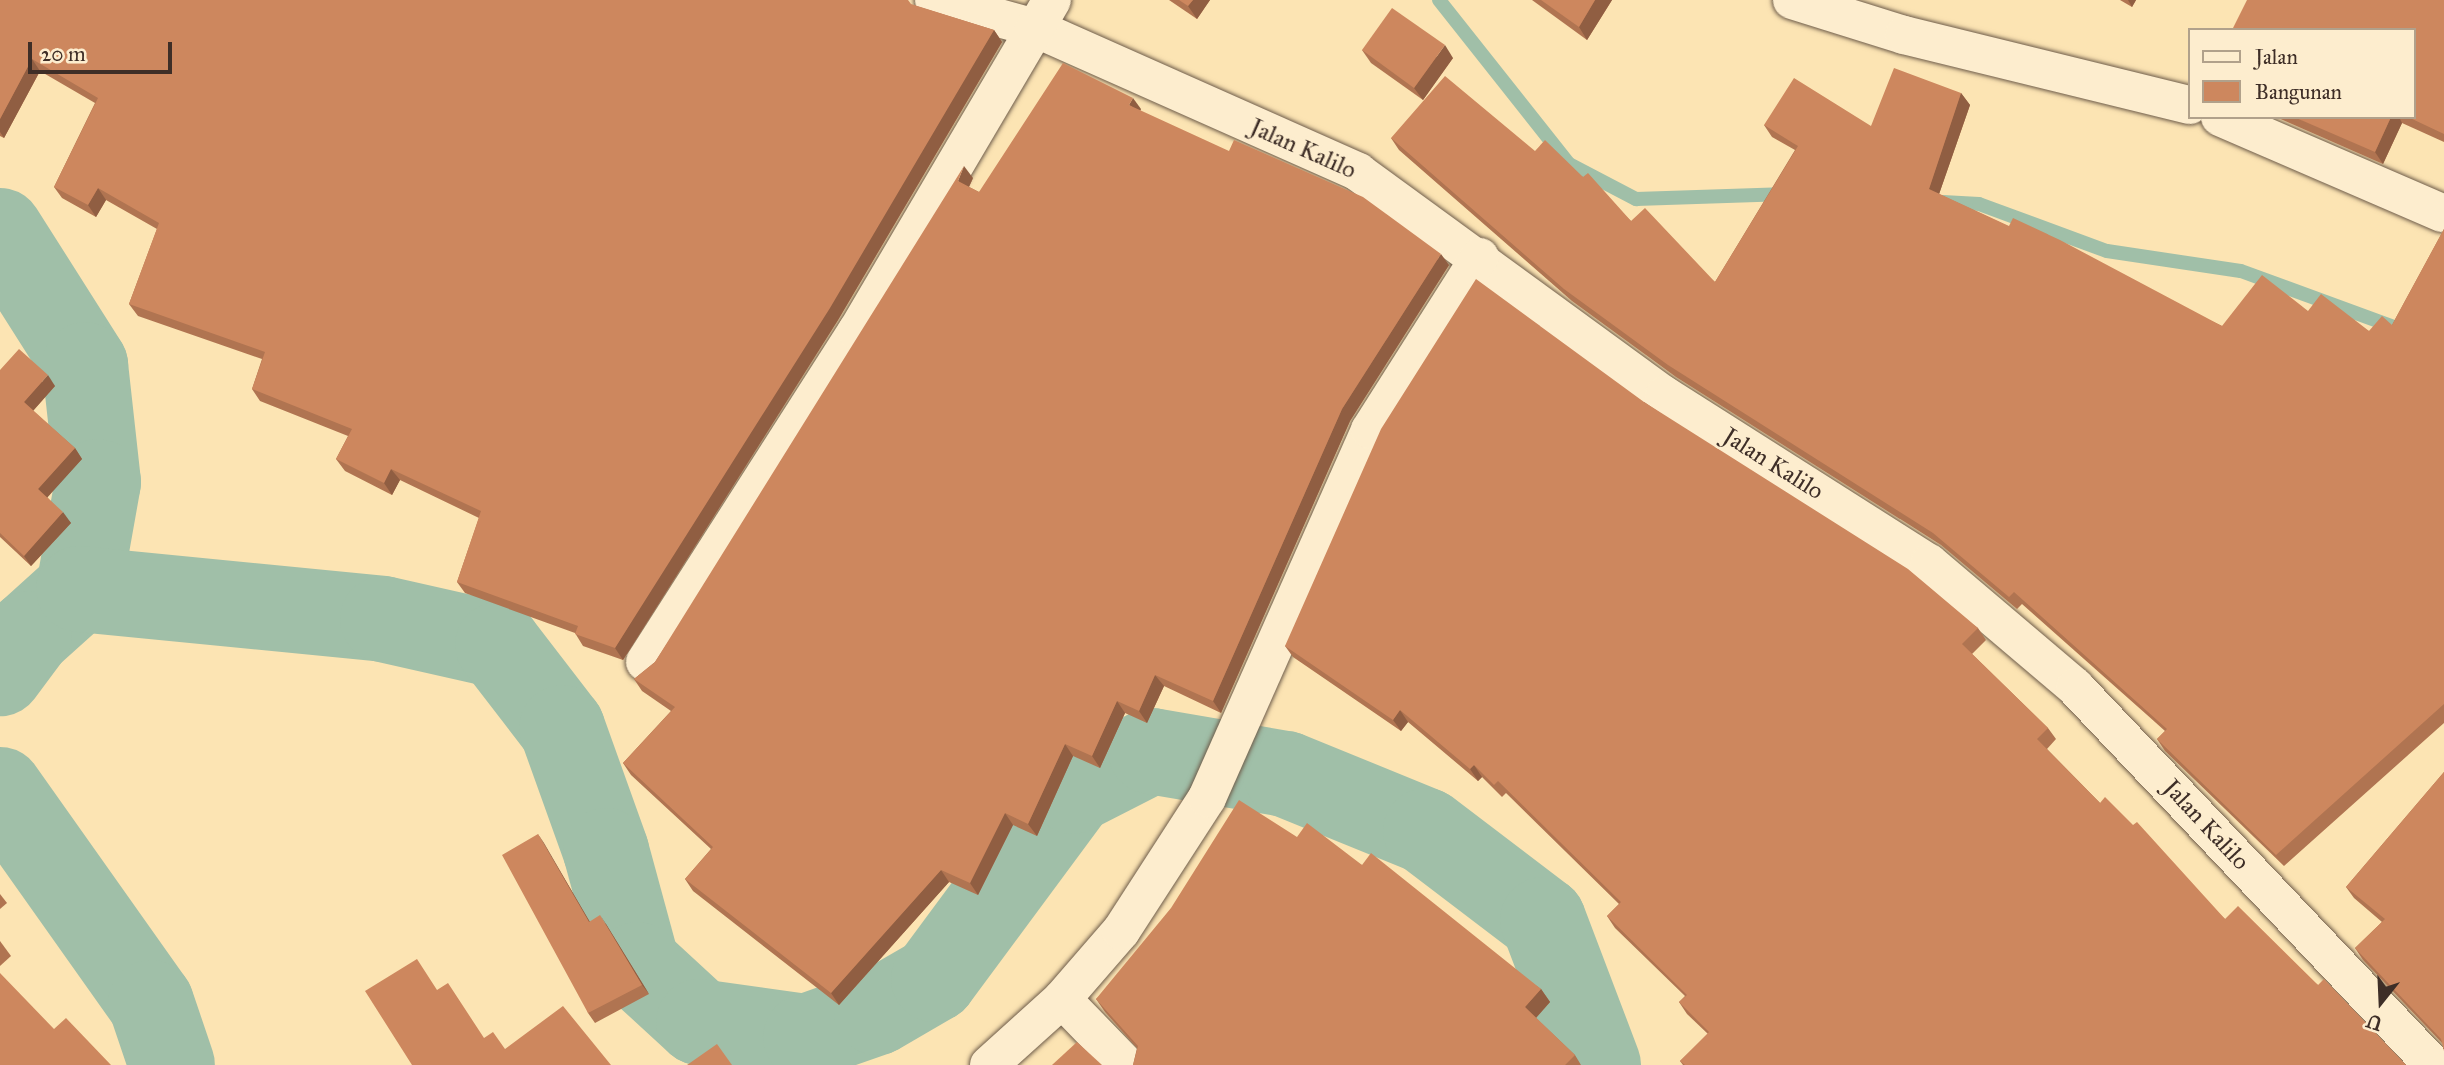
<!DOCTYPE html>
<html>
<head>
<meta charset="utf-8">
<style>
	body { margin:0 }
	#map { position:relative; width:2444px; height:1065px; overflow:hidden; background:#fce4b3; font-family:"IM FELL Great Primer",serif }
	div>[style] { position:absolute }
	.stream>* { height:14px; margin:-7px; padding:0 7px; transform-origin:7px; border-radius:7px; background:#a0bfa8 }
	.river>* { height:86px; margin:-43px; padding:0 43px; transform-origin:43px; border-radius:43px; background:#a0bfa8 }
	.roads { filter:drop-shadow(0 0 2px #6e5c4a) drop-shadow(0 0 2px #6e5c4a) }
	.street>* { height:38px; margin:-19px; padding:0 19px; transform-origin:19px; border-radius:19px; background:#fdedce }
	.wall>* { inset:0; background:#b07451 }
	.shaded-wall>* { inset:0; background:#905e42 }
	.building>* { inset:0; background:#cd875e }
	span { translate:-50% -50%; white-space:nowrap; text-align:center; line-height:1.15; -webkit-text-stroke:5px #fdedce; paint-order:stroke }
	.street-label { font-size:24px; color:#3e2e27 }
	.legend { position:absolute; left:2188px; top:28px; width:228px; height:91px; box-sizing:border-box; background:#fdedce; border:2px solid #b1a18b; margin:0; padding:9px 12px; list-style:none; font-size:21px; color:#3e2e27 }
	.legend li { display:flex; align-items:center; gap:14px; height:35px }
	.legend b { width:35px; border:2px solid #b1a18b }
	.north { position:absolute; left:2346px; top:967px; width:70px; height:70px; -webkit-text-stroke:5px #fdedce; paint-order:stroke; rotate:198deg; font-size:19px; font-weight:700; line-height:28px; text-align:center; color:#3e2e27 }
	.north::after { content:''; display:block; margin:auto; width:24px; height:32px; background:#3e2e27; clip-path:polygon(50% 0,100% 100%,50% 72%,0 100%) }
	.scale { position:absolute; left:28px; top:42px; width:144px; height:32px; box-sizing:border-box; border:4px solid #3e2e27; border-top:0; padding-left:9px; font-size:21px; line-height:24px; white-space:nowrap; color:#3e2e27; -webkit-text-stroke:5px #fdedce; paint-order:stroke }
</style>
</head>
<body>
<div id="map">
	<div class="stream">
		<div style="left:1439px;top:0;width:209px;rotate:51.6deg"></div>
		<div style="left:1569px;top:164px;width:76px;rotate:27.6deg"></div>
		<div style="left:1636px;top:199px;width:151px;rotate:-1.9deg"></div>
		<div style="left:1943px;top:202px;width:36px;rotate:3deg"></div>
		<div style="left:1979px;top:204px;width:136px;rotate:20.2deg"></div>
		<div style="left:2107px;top:251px;width:135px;rotate:8.5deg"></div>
		<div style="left:2241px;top:271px;width:163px;rotate:20.1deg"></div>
	</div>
	<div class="river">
		<div style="left:0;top:231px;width:159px;rotate:57.6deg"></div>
		<div style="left:85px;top:365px;width:118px;rotate:83.7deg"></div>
		<div style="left:98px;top:482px;width:109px;rotate:100.1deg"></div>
		<div style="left:79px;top:589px;width:67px;rotate:138deg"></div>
		<div style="left:29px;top:634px;width:49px;rotate:126.6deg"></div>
		<div style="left:79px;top:589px;width:305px;rotate:5.6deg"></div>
		<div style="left:383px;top:619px;width:118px;rotate:12.7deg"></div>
		<div style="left:498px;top:645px;width:105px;rotate:52.4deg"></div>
		<div style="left:562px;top:728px;width:131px;rotate:70.3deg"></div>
		<div style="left:606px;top:851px;width:118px;rotate:74.8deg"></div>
		<div style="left:637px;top:965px;width:84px;rotate:42.6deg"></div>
		<div style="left:699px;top:1022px;width:108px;rotate:8deg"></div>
		<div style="left:806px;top:1037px;width:75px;rotate:-19.4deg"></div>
		<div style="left:877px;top:1012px;width:66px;rotate:-30.1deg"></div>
		<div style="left:934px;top:979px;width:234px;rotate:-53.5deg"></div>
		<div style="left:1073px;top:791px;width:88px;rotate:-27.1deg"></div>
		<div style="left:1151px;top:751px;width:137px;rotate:9.7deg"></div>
		<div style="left:1286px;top:774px;width:151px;rotate:22.2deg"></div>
		<div style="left:1426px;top:831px;width:147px;rotate:37.3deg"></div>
		<div style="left:1543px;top:920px;width:155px;rotate:69.2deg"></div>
		<div style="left:0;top:790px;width:261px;rotate:54.7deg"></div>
		<div style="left:151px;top:1003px;width:65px;rotate:71.3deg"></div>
	</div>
	<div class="roads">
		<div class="street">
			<div style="left:934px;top:0;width:105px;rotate:15.5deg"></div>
			<div style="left:1035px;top:28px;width:354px;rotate:24deg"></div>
			<div style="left:1358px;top:172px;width:379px;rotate:36.1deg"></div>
			<div style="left:1664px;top:395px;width:314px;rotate:32.4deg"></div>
			<div style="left:1929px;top:563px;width:192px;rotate:40.3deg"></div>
			<div style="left:2075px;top:687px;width:521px;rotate:46.56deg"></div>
			<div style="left:1792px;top:0;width:117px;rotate:17.4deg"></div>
			<div style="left:1904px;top:35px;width:294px;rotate:13.8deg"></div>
			<div style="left:2220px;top:117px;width:242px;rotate:23.4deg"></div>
			<div style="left:645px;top:662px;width:393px;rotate:-57.4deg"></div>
			<div style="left:857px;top:331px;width:384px;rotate:-59.5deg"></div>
			<div style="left:1062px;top:999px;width:92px;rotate:45.9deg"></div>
			<div style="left:989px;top:1065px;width:98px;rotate:-42.1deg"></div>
			<div style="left:1062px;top:999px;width:90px;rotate:-49.1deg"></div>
			<div style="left:1121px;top:931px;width:158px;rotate:-57.1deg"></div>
			<div style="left:1207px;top:798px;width:402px;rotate:-66.1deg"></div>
			<div style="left:1370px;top:430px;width:205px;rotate:-57.6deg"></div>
		</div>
	</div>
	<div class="wall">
		<div style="clip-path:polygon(0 0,913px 5px,994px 30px,1002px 42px,838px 320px,623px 660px,583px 646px,575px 633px,465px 593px,457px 582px,479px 518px,400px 480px,392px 495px,345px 471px,336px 459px,348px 436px,260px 401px,252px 389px,262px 359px,138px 316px,129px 304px,157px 229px,106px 200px,96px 217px,62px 198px,54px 187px,95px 103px,40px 71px,4px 138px,0 136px)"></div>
		<div style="clip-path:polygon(1169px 0,1210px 0,1197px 19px)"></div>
		<div style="clip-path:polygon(1532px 0,1612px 0,1587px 40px)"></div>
		<div style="clip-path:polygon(2120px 0,2136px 0,2132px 7px)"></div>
		<div style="clip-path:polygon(2444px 0,2444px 142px,2402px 123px,2383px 164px,2276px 117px,2414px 117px)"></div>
		<div style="clip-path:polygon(1362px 50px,1453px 58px,1423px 100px,1371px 63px)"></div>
		<div style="clip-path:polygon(1961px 93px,1970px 105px,1939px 194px,2222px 326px,2308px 311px,2369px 331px,2392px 325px,2444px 229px,2444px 723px,2284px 866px,2165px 751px,2157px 739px,2165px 731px,2022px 604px,2017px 609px,1941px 545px,1676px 377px,1572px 301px,1399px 150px,1391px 138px,1535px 151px,1583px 177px,1631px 221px,1715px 282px,1795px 150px,1772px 137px,1764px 125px,1871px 126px)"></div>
		<div style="clip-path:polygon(1141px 109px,1140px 111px,1449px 265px,1350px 421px,1221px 713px,1164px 686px,1147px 723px,1125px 713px,1100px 768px,1073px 756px,1037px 836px,1013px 825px,978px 895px,949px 882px,839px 1005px,693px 891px,685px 879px,711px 849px,631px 775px,623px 763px,671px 711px,642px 691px,634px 679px,655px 662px,973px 178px,969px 187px,979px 192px)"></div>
		<div style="clip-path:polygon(0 370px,55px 386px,33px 411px,75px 448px,82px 459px,47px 497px,71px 523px,31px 566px,0 537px)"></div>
		<div style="clip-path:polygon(1644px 402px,1978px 628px,1986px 640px,1972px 654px,2048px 728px,2056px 739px,2047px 749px,2100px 803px,2225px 919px,2318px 985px,2406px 1065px,1683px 1065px,1680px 1061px,1708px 1034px,1687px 1014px,1679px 1002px,1685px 996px,1615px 928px,1607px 916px,1619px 904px,1506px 793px,1502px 797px,1482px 777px,1478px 781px,1408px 722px,1401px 731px,1293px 657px,1285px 646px)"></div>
		<div style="clip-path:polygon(2444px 772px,2442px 1043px,2363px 960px,2355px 948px,2382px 922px,2354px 898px,2346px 887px)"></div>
		<div style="clip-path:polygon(538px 834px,590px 922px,606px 924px,649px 994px,595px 1023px,588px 1013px)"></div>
		<div style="clip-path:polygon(1297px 837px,1362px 865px,1541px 989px,1550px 1002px,1536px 1018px,1575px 1055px,1581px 1065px,1133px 1065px,1137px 1048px,1105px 1012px,1096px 999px)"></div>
		<div style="clip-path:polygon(0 894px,7px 903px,0 909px)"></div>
		<div style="clip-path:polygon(0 941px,11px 956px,0 966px)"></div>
	</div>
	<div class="shaded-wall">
		<div style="clip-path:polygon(1193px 0,1210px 0,1197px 19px,1188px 6px)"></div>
		<div style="clip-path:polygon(1595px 0,1612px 0,1587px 40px,1579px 27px)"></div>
		<div style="clip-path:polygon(2128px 0,2136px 0,2132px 7px)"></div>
		<div style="clip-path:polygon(994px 30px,1002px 42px,838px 320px,623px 660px,615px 648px)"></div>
		<div style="clip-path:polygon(1445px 45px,1453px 58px,1423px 100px,1414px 88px)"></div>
		<div style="clip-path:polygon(32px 59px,40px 71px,4px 138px,0 132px,0 119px)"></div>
		<div style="clip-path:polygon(1961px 93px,1970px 105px,1937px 200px,1929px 189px)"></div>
		<div style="clip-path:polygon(1133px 98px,1141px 109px,1137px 117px,1129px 105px)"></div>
		<div style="clip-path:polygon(2391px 117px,2399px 117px,2402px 123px,2383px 164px,2375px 152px)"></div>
		<div style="clip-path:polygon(964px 166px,973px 178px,966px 193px,958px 181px)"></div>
		<div style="clip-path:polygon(98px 188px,106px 200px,96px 217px,88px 205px)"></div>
		<div style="clip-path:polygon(1441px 254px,1449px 265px,1350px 421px,1221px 713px,1213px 701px,1342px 409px)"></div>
		<div style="clip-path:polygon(48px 375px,55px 386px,31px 413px,24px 402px)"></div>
		<div style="clip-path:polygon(75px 448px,82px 459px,46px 499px,38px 489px)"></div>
		<div style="clip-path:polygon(391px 469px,400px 480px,392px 495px,384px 483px)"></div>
		<div style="clip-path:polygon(63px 512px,71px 523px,31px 566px,24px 556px)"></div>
		<div style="clip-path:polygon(1155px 675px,1164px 686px,1147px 723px,1139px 711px)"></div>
		<div style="clip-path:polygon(1117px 701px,1125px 713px,1100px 768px,1092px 756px)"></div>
		<div style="clip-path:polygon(1400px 710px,1408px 722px,1401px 731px,1393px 720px)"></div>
		<div style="clip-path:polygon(1065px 744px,1073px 756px,1037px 836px,1028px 824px)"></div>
		<div style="clip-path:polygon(1474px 765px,1482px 777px,1478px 781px,1470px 769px)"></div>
		<div style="clip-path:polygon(1005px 813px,1013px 825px,978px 895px,970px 883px)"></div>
		<div style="clip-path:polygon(538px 834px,544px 843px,595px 931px,589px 922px)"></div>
		<div style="clip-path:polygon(941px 870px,949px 882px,839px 1005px,831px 993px)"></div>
		<div style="clip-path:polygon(600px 915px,606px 924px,649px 994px,642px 985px)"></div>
		<div style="clip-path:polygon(1541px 989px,1550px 1002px,1534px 1020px,1525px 1007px)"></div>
	</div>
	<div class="building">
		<div style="clip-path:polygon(0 0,908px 0,911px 4px,994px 30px,830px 308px,615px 648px,575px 634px,578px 626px,457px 582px,481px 511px,391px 469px,384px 483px,336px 459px,352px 429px,252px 389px,265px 352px,129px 304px,159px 223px,98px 188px,88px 205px,54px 187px,98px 98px,32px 59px,0 119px)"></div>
		<div style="clip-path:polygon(1179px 0,1193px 0,1188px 6px)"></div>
		<div style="clip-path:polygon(1541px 0,1595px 0,1579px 27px)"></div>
		<div style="clip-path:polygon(2247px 0,2444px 0,2444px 134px,2408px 117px,2414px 117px,2414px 30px,2232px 30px)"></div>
		<div style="clip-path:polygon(1392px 8px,1445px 45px,1414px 88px,1362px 50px)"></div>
		<div style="clip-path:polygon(1063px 63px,1133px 98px,1129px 105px,1229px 151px,1234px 140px,1363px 197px,1441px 254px,1342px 409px,1213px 701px,1155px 675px,1139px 711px,1117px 701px,1092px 756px,1065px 744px,1028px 824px,1005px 813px,970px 883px,941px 870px,831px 993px,685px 879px,713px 847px,623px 763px,675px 707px,634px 679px,655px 662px,964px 166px,958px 181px,979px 192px)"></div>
		<div style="clip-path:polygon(1894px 68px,1961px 93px,1929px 189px,2009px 226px,2013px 218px,2060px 240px,2222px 326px,2262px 275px,2308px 311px,2321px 294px,2369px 331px,2382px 316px,2392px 325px,2444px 229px,2444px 704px,2276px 855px,2157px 739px,2167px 729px,2014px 592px,2009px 597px,1933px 533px,1668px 365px,1564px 289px,1391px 138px,1445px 76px,1535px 151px,1545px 140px,1583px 177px,1588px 173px,1631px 221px,1645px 208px,1715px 282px,1798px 146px,1764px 125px,1794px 78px,1871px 126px)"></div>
		<div style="clip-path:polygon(2294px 117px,2391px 117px,2375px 152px)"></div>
		<div style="clip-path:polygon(1476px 279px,1644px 402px,1908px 569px,1978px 628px,1962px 644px,2048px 728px,2037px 739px,2100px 803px,2105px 797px,2133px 825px,2137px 822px,2225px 919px,2238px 906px,2318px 985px,2324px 979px,2406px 1065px,1685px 1065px,1680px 1061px,1709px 1032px,1679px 1002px,1687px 995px,1607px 916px,1621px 902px,1498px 781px,1494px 785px,1474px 765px,1470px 769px,1400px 710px,1393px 720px,1285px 646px,1381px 429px)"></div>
		<div style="clip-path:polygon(19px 349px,48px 375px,24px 402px,75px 448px,38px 489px,63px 512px,24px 556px,0 533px,0 370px)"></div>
		<div style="clip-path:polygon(2444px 772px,2444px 1051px,2441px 1039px,2355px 948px,2385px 919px,2346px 887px)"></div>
		<div style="clip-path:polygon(1239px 800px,1297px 837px,1307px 823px,1362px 865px,1371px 853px,1541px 989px,1525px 1007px,1575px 1055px,1565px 1065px,1133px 1065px,1138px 1046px,1096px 999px,1171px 908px)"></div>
		<div style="clip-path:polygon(538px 834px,589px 922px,600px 915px,642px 985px,588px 1013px,502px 855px)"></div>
		<div style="clip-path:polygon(417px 959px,437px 990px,448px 983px,484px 1038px,493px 1032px,505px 1049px,563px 1006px,611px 1065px,412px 1065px,365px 991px)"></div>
		<div style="clip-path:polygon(0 973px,54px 1029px,66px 1018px,111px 1065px,0 1065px)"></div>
		<div style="clip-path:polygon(1077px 1042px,1102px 1065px,1052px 1065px)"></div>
		<div style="clip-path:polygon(717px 1044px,732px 1065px,687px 1065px)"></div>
	</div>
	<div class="street-label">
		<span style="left:1303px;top:149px;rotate:24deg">Jalan Kalilo</span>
		<span style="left:1773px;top:464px;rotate:32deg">Jalan Kalilo</span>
		<span style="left:2206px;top:825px;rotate:47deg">Jalan Kalilo</span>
	</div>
	<ul class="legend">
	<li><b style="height:9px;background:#fdedce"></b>Jalan</li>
	<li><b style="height:19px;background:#cd875e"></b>Bangunan</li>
	</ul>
	<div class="north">U</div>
	<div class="scale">20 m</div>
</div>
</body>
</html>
